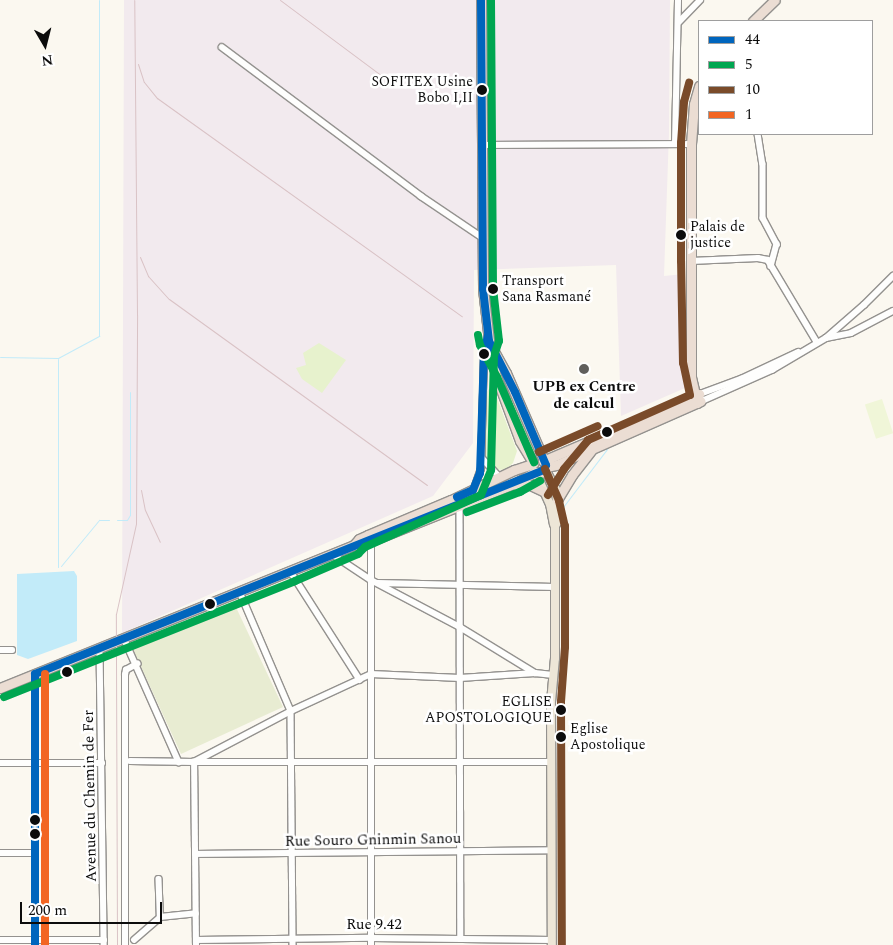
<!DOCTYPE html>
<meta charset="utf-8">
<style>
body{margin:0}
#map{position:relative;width:893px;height:945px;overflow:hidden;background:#fbf8f0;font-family:Spectral,serif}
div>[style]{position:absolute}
.industrial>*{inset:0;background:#f2eaee}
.green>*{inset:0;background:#e7f2cd}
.cemetery>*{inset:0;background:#e8ecd2}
.pitch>*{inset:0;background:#f0f6d8;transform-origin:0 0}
.water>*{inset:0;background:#c2ebf9}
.stream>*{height:1px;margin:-0.5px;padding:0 0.5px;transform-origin:0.5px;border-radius:0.5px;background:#c2ebf9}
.roads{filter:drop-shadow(1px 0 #94928f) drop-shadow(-1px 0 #94928f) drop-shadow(0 1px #94928f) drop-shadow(0 -1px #94928f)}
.minor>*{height:5.5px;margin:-2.75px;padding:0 2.75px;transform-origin:2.75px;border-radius:2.75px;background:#fefefd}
.major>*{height:8px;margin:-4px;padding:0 4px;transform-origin:4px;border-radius:4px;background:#ede6d7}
.highway>*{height:9px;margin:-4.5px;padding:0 4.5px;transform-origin:4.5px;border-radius:4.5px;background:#ebddd3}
.rail>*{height:1px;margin:-0.5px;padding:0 0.5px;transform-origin:0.5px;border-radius:0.5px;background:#d9c2c5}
.bus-1>*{height:8px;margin:-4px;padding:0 4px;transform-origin:4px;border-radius:4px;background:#0065bd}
.bus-2>*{height:8px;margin:-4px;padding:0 4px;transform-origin:4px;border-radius:4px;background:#00a651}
.bus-3>*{height:8px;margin:-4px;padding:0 4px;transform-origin:4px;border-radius:4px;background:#7a4b2a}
.bus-4>*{height:8px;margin:-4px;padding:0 4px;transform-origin:4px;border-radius:4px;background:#f26522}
.dots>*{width:14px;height:14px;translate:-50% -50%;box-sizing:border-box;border:2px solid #fff;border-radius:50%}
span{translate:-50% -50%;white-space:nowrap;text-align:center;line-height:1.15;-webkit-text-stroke:5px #fff;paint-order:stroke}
.bus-label{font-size:14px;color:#0c0c0c}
.right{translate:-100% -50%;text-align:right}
.left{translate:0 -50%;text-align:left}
.poi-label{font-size:15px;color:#0c0c0c;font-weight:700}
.street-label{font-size:15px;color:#0c0c0c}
.legend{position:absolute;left:698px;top:20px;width:175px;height:115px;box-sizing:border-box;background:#fff;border:1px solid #9e9e9e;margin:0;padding:6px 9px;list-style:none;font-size:15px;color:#0c0c0c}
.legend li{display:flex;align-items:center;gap:10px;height:25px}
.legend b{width:25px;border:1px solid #9e9e9e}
.north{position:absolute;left:20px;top:20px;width:50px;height:50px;-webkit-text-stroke:4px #fff;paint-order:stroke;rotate:172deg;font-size:14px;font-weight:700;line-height:20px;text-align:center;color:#0c0c0c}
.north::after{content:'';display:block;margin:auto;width:18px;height:22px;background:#0c0c0c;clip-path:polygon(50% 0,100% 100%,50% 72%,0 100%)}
.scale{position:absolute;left:20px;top:902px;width:142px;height:22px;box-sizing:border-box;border:2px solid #0c0c0c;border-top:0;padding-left:6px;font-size:15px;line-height:18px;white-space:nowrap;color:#0c0c0c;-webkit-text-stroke:4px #fff;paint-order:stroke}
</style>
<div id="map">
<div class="industrial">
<i style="clip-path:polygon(124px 0,670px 0,669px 133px,664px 276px,684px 274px,685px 388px,621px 416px,616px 265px,474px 270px,473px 443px,433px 496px,122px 633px)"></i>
</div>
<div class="green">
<i style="clip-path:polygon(319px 343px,346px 360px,322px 393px,302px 379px,296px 368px,306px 365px,303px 353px)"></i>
<i style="clip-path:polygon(496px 368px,500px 368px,536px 452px,534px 454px,528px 453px)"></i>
<i style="clip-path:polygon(489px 389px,497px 398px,517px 451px,513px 463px,505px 470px,494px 469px,485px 456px,485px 395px)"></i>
</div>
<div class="cemetery">
<i style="clip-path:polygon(234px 603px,283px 707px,181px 754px,132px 647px,133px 642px)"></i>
</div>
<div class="pitch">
<i style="left:882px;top:399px;width:36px;height:18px;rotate:72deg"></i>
</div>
<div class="water">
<i style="clip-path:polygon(74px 571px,77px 576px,77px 641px,28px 659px,17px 655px,17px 574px)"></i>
</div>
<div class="stream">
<i style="left:0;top:357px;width:58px;rotate:1deg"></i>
<i style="left:58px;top:358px;width:47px;rotate:-28.2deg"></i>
<i style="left:99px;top:336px;width:336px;rotate:-90deg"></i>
<i style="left:58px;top:359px;width:208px;rotate:90deg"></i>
<i style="left:560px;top:511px;width:78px;rotate:-52.8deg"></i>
<i style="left:117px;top:520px;width:10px"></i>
<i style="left:127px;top:520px;width:6px;rotate:-59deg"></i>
<i style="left:130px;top:515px;width:123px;rotate:-90deg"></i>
<i style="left:559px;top:533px;width:8px;rotate:-90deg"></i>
<i style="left:61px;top:566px;width:60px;rotate:-50.4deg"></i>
<i style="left:99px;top:520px;width:10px"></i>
<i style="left:556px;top:683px;width:28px;rotate:-84deg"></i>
</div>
<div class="roads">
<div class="minor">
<i style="left:679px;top:22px;width:30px;rotate:-46deg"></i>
<i style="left:222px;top:47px;width:249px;rotate:36.8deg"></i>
<i style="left:421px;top:196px;width:75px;rotate:34.1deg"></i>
<i style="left:758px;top:134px;width:30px;rotate:81deg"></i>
<i style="left:763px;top:164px;width:54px;rotate:90deg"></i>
<i style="left:763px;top:218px;width:30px;rotate:62deg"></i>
<i style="left:777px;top:244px;width:23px;rotate:105deg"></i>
<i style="left:675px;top:144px;width:144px;rotate:-88.8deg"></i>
<i style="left:481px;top:145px;width:210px;rotate:-0.3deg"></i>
<i style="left:691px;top:261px;width:67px;rotate:-2.6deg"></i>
<i style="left:758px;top:258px;width:10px;rotate:11deg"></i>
<i style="left:768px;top:260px;width:96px;rotate:59.1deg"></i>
<i style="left:826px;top:338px;width:25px;rotate:-11deg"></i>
<i style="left:851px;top:333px;width:47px;rotate:-27.6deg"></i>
<i style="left:700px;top:394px;width:44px;rotate:-20.1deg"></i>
<i style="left:741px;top:379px;width:63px;rotate:-25.3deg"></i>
<i style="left:702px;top:401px;width:77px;rotate:-23.9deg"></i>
<i style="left:772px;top:370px;width:63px;rotate:-30.7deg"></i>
<i style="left:826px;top:338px;width:50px;rotate:-41deg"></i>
<i style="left:864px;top:305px;width:41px;rotate:-45deg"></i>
<i style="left:482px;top:458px;width:25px;rotate:47deg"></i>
<i style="left:474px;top:489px;width:21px;rotate:-71deg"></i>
<i style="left:481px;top:469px;width:115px;rotate:-88.5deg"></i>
<i style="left:484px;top:354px;width:12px;rotate:-70deg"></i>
<i style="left:460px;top:504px;width:434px;rotate:89.9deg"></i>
<i style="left:371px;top:541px;width:404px;rotate:90deg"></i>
<i style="left:332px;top:554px;width:47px;rotate:33.7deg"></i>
<i style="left:371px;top:580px;width:101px;rotate:27.8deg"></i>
<i style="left:460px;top:627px;width:88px;rotate:31.5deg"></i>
<i style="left:291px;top:572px;width:128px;rotate:57.4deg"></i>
<i style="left:378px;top:583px;width:177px;rotate:1.3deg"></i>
<i style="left:240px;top:592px;width:129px;rotate:66.8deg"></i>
<i style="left:291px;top:711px;width:234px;rotate:89.5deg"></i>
<i style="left:124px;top:638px;width:136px;rotate:66.1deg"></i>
<i style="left:100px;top:648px;width:297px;rotate:89.2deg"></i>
<i style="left:0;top:650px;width:12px"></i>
<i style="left:35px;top:674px;width:271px;rotate:90deg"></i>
<i style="left:130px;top:761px;width:64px;rotate:0.9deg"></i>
<i style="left:194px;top:762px;width:110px;rotate:-27.7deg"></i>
<i style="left:291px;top:711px;width:88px;rotate:-24.8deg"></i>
<i style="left:371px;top:674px;width:89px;rotate:2.6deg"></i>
<i style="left:460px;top:678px;width:75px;rotate:-3.8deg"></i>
<i style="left:535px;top:673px;width:18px;rotate:6deg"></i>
<i style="left:0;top:763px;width:102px"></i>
<i style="left:0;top:853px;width:35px"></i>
<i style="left:195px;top:854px;width:357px;rotate:-0.6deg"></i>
<i style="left:159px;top:879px;width:38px;rotate:88deg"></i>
<i style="left:0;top:940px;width:104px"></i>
<i style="left:134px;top:940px;width:35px;rotate:-41deg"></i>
<i style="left:160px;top:917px;width:36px;rotate:-6deg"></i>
<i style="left:196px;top:940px;width:175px;rotate:-0.7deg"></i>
<i style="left:371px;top:938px;width:181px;rotate:0.6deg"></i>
<i style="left:125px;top:945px;width:270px;rotate:-90deg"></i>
<i style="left:125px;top:675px;width:5px;rotate:-79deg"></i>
<i style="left:126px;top:670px;width:13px;rotate:-29deg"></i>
<i style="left:196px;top:945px;width:183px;rotate:-90.6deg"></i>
<i style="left:194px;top:762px;width:357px"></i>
</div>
<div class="major">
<i style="left:545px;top:469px;width:24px;rotate:62deg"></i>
<i style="left:556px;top:490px;width:31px;rotate:86deg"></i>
<i style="left:558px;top:521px;width:6px;rotate:121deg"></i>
<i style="left:555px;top:526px;width:132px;rotate:90deg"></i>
<i style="left:555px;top:658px;width:44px;rotate:95.2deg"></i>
<i style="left:551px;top:702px;width:243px;rotate:89.8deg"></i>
<i style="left:536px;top:473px;width:34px;rotate:66deg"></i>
<i style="left:550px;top:504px;width:20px;rotate:79deg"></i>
</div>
<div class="highway">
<i style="left:481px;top:0;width:289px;rotate:89.6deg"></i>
<i style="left:483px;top:289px;width:52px;rotate:83.4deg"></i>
<i style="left:489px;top:341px;width:36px;rotate:79deg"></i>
<i style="left:496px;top:376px;width:69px;rotate:69.7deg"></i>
<i style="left:520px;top:441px;width:26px;rotate:59deg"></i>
<i style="left:753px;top:21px;width:30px;rotate:-44deg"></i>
<i style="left:491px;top:346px;width:31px;rotate:61deg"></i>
<i style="left:506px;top:373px;width:100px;rotate:66.5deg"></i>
<i style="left:546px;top:465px;width:8px;rotate:113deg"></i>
<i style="left:543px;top:472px;width:8px;rotate:180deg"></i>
<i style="left:697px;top:403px;width:28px;rotate:-103deg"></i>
<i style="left:691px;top:376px;width:232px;rotate:-90deg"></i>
<i style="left:691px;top:144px;width:40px;rotate:-85.7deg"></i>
<i style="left:694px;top:104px;width:19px;rotate:-74deg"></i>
<i style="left:543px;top:461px;width:170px;rotate:-23.2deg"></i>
<i style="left:546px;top:467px;width:10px;rotate:-11deg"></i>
<i style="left:556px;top:465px;width:158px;rotate:-23.8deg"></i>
<i style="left:516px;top:485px;width:14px"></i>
<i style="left:530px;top:485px;width:17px;rotate:25deg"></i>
<i style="left:557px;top:500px;width:29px;rotate:-59deg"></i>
<i style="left:572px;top:475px;width:31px;rotate:-52deg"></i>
<i style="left:354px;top:545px;width:8px;rotate:-50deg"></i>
<i style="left:359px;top:539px;width:10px;rotate:-24deg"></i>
<i style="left:368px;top:535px;width:90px;rotate:-22.9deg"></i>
<i style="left:451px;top:500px;width:70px;rotate:-25.5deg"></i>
<i style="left:514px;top:470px;width:19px;rotate:-18deg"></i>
<i style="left:0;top:688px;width:382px;rotate:-22deg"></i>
<i style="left:354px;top:545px;width:17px;rotate:-13deg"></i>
<i style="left:371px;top:541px;width:156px;rotate:-21.8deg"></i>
<i style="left:516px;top:483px;width:22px;rotate:-30deg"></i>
</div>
</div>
<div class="rail">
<i style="left:280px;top:0;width:132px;rotate:36.7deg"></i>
<i style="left:138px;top:64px;width:19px;rotate:72deg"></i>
<i style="left:144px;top:82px;width:21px;rotate:51deg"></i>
<i style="left:157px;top:98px;width:375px;rotate:35.6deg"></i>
<i style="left:140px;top:257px;width:21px;rotate:67deg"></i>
<i style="left:148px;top:276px;width:31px;rotate:48deg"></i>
<i style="left:169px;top:299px;width:318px;rotate:35.8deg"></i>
<i style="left:141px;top:490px;width:20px;rotate:79deg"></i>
<i style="left:145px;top:510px;width:35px;rotate:65deg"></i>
<i style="left:117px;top:945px;width:331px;rotate:-90.2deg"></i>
<i style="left:116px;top:614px;width:92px;rotate:-77.5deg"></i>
<i style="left:136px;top:524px;width:209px;rotate:-89.7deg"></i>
<i style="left:137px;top:315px;width:315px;rotate:-90.5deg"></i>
</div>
<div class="bus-1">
<i style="left:457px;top:497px;width:17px;rotate:-24deg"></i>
<i style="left:473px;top:490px;width:18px;rotate:-68deg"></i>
<i style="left:480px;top:473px;width:119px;rotate:-88.1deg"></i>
<i style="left:484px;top:354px;width:19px;rotate:-78deg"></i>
<i style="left:35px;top:674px;width:548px;rotate:-21.84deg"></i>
<i style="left:544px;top:470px;width:5px;rotate:-68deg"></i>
<i style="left:546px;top:465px;width:79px;rotate:-113deg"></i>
<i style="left:515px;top:392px;width:57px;rotate:-117deg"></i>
<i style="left:489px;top:341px;width:52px;rotate:-96.6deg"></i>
<i style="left:483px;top:289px;width:289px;rotate:-90.4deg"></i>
<i style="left:35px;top:674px;width:271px;rotate:90deg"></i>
</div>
<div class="bus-2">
<i style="left:478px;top:335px;width:10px;rotate:79deg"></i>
<i style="left:480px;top:345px;width:36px;rotate:62deg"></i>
<i style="left:497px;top:377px;width:93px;rotate:66.5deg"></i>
<i style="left:467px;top:512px;width:57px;rotate:-20.7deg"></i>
<i style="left:520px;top:492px;width:23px;rotate:-29deg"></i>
<i style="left:4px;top:697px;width:313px;rotate:-21.7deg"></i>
<i style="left:295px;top:581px;width:69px;rotate:-23.2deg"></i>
<i style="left:358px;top:554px;width:10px;rotate:-45deg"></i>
<i style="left:365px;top:547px;width:127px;rotate:-24.1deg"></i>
<i style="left:481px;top:495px;width:27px;rotate:-68deg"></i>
<i style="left:491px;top:470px;width:114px;rotate:-88.5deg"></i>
<i style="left:494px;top:356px;width:16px;rotate:-72deg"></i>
<i style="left:499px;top:341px;width:53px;rotate:-96.5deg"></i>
<i style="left:493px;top:288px;width:288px;rotate:-90.4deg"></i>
</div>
<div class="bus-3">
<i style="left:539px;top:452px;width:64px;rotate:-23.8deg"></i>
<i style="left:545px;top:469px;width:35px;rotate:66deg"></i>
<i style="left:559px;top:501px;width:26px;rotate:77deg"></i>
<i style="left:565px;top:526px;width:121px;rotate:90deg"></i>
<i style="left:565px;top:647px;width:55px;rotate:94.2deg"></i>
<i style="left:561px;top:702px;width:243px;rotate:89.8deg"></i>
<i style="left:548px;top:495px;width:31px;rotate:-58deg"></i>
<i style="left:564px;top:469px;width:38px;rotate:-50deg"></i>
<i style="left:588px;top:440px;width:111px;rotate:-23.8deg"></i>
<i style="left:690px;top:395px;width:33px;rotate:-102deg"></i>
<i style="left:683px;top:363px;width:102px;rotate:-91.1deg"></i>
<i style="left:681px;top:261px;width:118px;rotate:-90deg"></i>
<i style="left:681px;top:143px;width:41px;rotate:-85.8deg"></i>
<i style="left:684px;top:102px;width:20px;rotate:-75deg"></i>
</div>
<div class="bus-4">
<i style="left:45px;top:674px;width:271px;rotate:90deg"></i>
</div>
<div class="dots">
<i style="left:482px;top:90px;background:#0c0c0c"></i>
<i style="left:681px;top:235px;background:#0c0c0c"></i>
<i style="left:493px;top:289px;background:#0c0c0c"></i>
<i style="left:484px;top:354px;background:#0c0c0c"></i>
<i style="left:584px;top:369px;background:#605f5c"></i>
<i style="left:607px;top:432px;background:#0c0c0c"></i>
<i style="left:210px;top:604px;background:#0c0c0c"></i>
<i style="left:67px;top:672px;background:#0c0c0c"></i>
<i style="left:561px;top:710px;background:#0c0c0c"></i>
<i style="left:561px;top:737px;background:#0c0c0c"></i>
<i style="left:35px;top:820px;background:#0c0c0c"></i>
<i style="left:35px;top:834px;background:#0c0c0c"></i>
</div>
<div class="bus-label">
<span class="right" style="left:473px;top:90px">SOFITEX Usine<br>Bobo I,II</span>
<span class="left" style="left:690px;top:235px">Palais de<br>justice</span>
<span class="left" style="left:502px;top:289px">Transport<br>Sana Rasmané</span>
<span class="right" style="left:552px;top:710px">EGLISE<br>APOSTOLOGIQUE</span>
<span class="left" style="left:570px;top:737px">Eglise<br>Apostolique</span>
</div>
<div class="poi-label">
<span style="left:584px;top:395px">UPB ex Centre<br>de calcul</span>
</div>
<div class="street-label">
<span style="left:90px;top:796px;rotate:-91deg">Avenue du Chemin de Fer</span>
<span style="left:373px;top:840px;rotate:-1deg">Rue Souro Gninmin Sanou</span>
<span style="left:374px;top:925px">Rue 9.42</span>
</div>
<ul class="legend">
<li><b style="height:6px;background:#0065bd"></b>44</li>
<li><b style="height:6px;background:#00a651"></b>5</li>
<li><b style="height:6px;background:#7a4b2a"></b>10</li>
<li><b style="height:6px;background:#f26522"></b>1</li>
</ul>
<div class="north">N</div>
<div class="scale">200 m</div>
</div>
